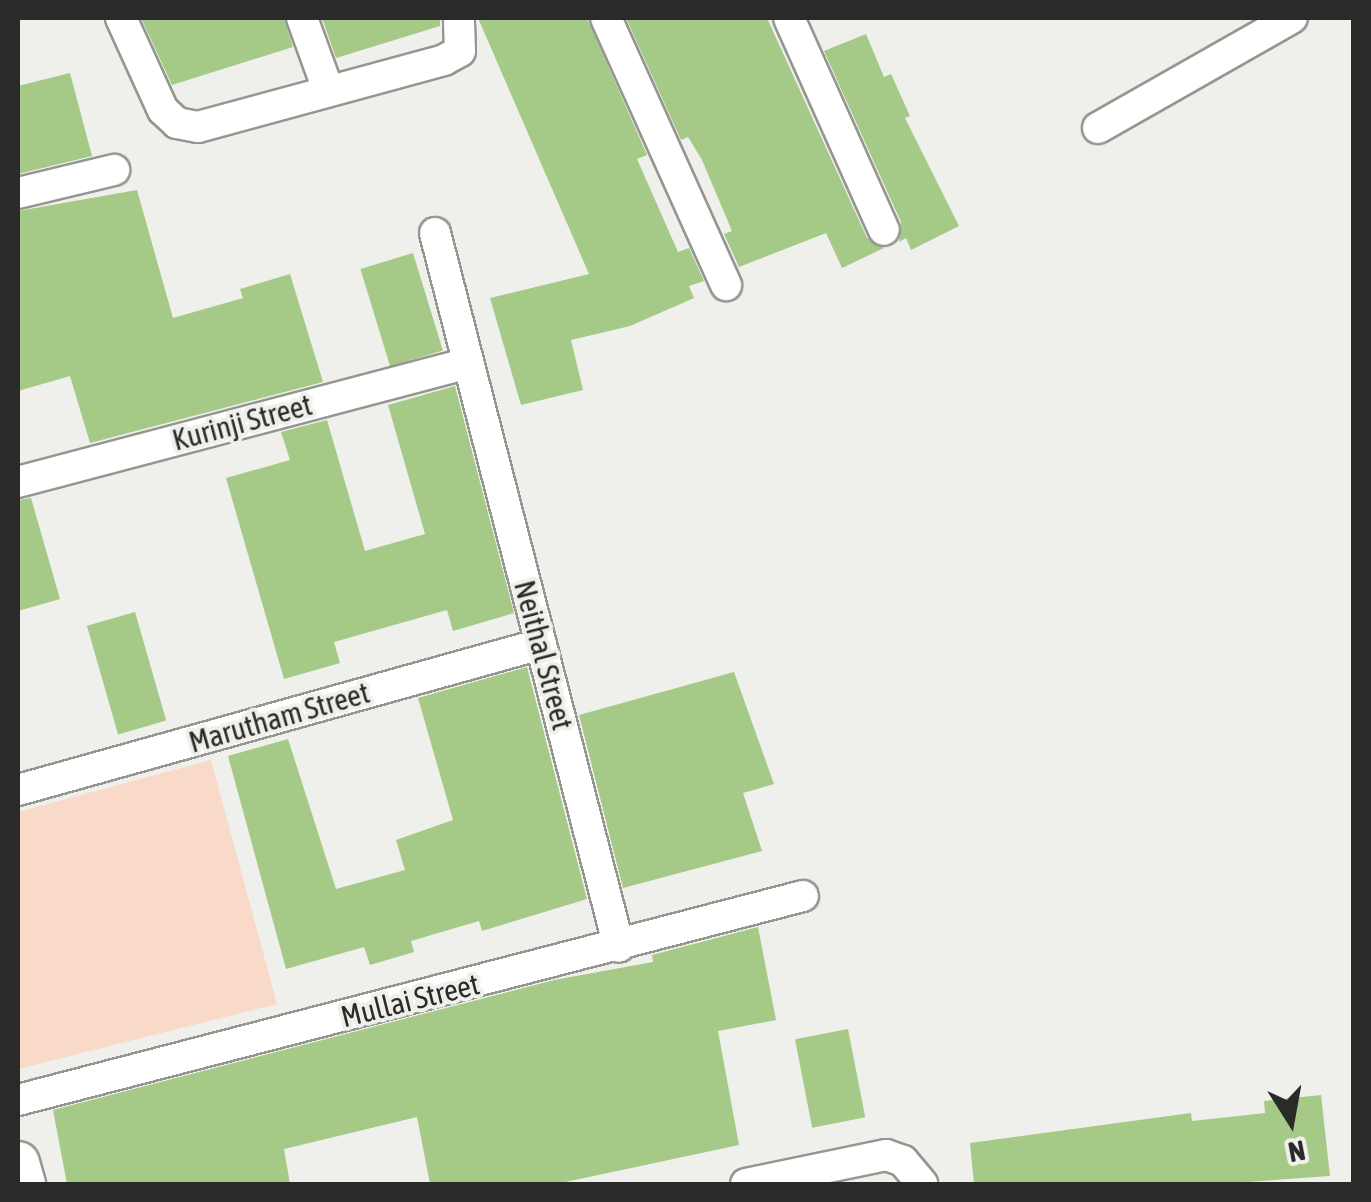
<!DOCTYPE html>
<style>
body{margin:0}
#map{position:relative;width:1371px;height:1202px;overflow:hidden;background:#efefeb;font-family:"Asap Condensed",sans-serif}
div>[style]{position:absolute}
.green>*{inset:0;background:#f9dac8}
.building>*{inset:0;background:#a5c987;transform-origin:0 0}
.roads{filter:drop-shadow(2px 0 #969691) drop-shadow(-2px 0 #969691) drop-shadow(0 2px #969691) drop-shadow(0 -2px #969691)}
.street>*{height:30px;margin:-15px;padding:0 15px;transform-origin:15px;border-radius:15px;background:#fff}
.secondary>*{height:42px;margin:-21px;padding:0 21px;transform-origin:21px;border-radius:21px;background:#fff}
span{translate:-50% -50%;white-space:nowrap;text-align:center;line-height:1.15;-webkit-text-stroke:8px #efefeb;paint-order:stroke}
.street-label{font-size:30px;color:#2a2a28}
.frame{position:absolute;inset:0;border:20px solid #2a2a28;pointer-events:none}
.north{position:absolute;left:1241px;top:1072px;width:100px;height:100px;-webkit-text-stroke:8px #efefeb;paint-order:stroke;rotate:169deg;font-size:28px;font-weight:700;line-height:40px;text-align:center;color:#2a2a28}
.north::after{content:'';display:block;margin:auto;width:35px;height:45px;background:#2a2a28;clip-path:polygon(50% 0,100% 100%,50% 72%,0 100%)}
</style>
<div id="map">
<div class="green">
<i style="clip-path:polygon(211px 760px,277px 1004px,18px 1069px,18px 812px)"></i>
</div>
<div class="building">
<i style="clip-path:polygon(141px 18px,284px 18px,293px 47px,172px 85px)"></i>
<i style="clip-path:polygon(322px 18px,440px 18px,440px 26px,336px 58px)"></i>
<i style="clip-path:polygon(478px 18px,587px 18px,647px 155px,637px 159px,678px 252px,689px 248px,704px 281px,689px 286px,694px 298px,630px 326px,571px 340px,583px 390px,521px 405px,490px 298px,589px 274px)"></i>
<i style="clip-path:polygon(626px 18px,767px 18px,867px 238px,884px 248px,842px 268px,826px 233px,739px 267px,724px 234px,732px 231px,702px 160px,688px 137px,681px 140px)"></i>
<i style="clip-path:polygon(866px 34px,884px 77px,891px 74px,910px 116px,905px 118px,959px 226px,911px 250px,906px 238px,899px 242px,901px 222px,824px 51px)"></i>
<i style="clip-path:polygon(70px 73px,92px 156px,18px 174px,18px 86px)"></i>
<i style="clip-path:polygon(137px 190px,173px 318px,243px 298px,240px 289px,290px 274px,323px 382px,90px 443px,70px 376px,18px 391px,18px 211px)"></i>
<i style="left:413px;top:253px;width:102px;height:55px;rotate:73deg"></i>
<i style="clip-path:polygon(455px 386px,514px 613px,453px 631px,447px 610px,334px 642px,340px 663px,284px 679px,226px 478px,290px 460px,281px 432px,327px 420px,365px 551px,425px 534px,388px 405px)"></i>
<i style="clip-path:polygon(31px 498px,60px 599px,18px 611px,18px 500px)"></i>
<i style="left:135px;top:612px;width:113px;height:50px;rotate:74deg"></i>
<i style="clip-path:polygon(527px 667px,587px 899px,482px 931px,479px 921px,411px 941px,414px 952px,370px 965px,364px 947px,286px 969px,228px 756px,288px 739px,336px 889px,405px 870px,396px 840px,453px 820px,418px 698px)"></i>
<i style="clip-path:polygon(734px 672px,774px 784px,743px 793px,762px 851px,623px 888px,579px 715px)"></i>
<i style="clip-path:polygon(758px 927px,776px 1020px,718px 1031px,739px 1145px,556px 1184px,430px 1184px,417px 1117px,284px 1149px,290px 1184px,67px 1184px,53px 1110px,554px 980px,653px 962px,652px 955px)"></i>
<i style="left:848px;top:1029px;width:90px;height:54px;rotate:79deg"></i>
<i style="clip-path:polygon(1321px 1095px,1330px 1176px,1218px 1184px,974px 1184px,970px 1143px,1191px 1113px,1192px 1121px,1265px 1113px,1264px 1101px)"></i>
</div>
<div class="roads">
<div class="street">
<i style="left:121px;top:18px;width:101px;rotate:65.5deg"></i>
<i style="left:163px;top:110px;width:19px;rotate:43deg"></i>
<i style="left:177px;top:123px;width:21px;rotate:11deg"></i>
<i style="left:198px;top:127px;width:255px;rotate:-15.2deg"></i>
<i style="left:444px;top:60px;width:18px;rotate:-29deg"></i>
<i style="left:460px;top:51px;width:33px;rotate:-92deg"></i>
<i style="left:302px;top:18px;width:77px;rotate:70.1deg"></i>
<i style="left:606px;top:18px;width:293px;rotate:65.8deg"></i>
<i style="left:789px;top:18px;width:232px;rotate:65.9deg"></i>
<i style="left:1098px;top:128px;width:223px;rotate:-29.6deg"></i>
<i style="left:18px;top:193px;width:99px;rotate:-13.5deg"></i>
<i style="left:435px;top:233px;width:737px;rotate:75.55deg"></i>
<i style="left:18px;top:482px;width:465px;rotate:-14.8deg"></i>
<i style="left:18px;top:790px;width:543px;rotate:-15.6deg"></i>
<i style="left:18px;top:1100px;width:811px;rotate:-14.57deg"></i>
<i style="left:746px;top:1184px;width:143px;rotate:-11.7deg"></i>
<i style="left:886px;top:1155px;width:18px;rotate:19deg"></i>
<i style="left:903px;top:1161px;width:30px;rotate:50deg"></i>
</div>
<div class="secondary">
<i style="left:18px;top:1163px;width:22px;rotate:74deg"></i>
</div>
</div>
<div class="street-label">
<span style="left:242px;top:422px;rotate:-15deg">Kurinji Street</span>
<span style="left:544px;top:655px;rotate:75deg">Neithal Street</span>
<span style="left:279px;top:717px;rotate:-16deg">Marutham Street</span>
<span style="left:410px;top:1000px;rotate:-14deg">Mullai Street</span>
</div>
<div class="frame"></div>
<div class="north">N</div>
</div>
